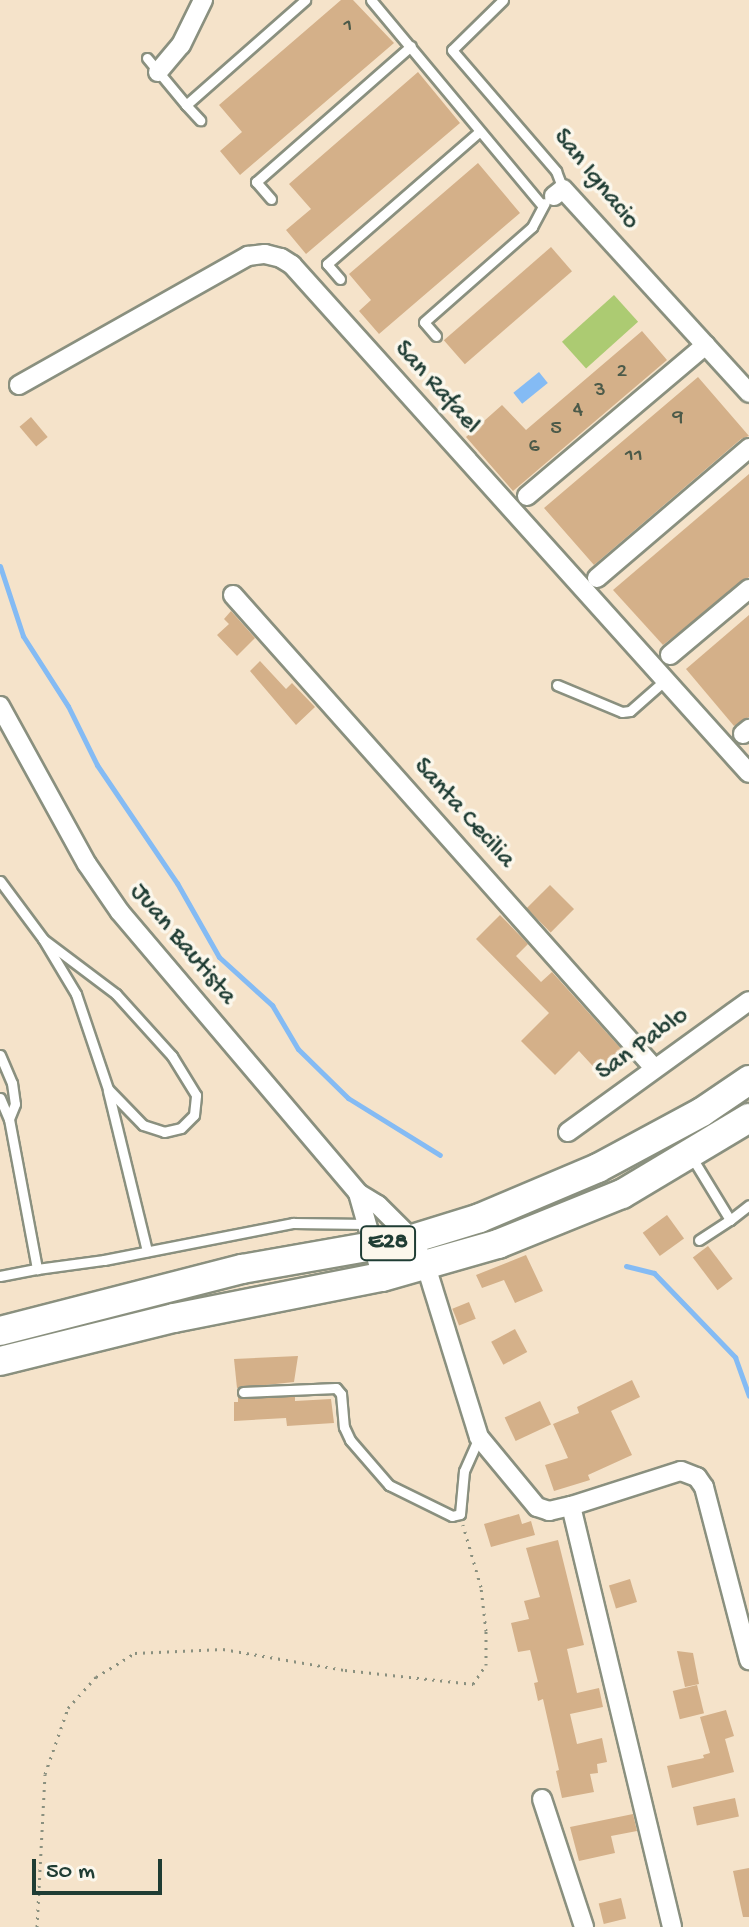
<!DOCTYPE html>
<style>
body{margin:0}
#map{position:relative;width:749px;height:1927px;overflow:hidden;background:#f5e3ca;font-family:"Gochi Hand",sans-serif}
div>[style]{position:absolute}
.green>*{inset:0;background:#accb72;transform-origin:0 0}
.water>*{inset:0;background:#84bbf4;transform-origin:0 0}
.stream>*{height:5px;margin:-2.5px;padding:0 2.5px;transform-origin:2.5px;border-radius:2.5px;background:#84bbf4}
.building>*{inset:0;background:#d4b089;transform-origin:0 0}
.path>*{height:3px;margin-top:-1.5px;transform-origin:0;background:repeating-linear-gradient(90deg,#8a907f 0 2px,transparent 0 8px)}
.roads{filter:drop-shadow(2px 0 #8a907f) drop-shadow(-2px 0 #8a907f) drop-shadow(0 2px #8a907f) drop-shadow(0 -2px #8a907f)}
.service>*{height:9px;margin:-4.5px;padding:0 4.5px;transform-origin:4.5px;border-radius:4.5px;background:#fff}
.minor>*{height:18px;margin:-9px;padding:0 9px;transform-origin:9px;border-radius:9px;background:#fff}
.primary>*{height:28px;margin:-14px;padding:0 14px;transform-origin:14px;border-radius:14px;background:#fff}
span{translate:-50% -50%;white-space:nowrap;text-align:center;line-height:1.15;-webkit-text-stroke:7px #fbf7ec;paint-order:stroke}
.number-label{font-size:22px;color:#4c5a49}
.number-label span{-webkit-text-stroke-width:0}
.shield-label span{padding:2px 6px;background:#fbf7ec;border:2px solid;border-radius:6px;-webkit-text-stroke-width:0}
.shield-label{font-size:24px;color:#1f3d34;font-weight:700}
.street-label{font-size:26px;color:#1f3d34}
.scale{position:absolute;left:32px;top:1859px;width:130px;height:36px;box-sizing:border-box;border:4px solid #1f3d34;border-top:0;padding-left:10px;font-size:24px;line-height:28px;white-space:nowrap;color:#1f3d34;-webkit-text-stroke:6px #fbf7ec;paint-order:stroke}
</style>
<div id="map">
<div class="green">
<i style="left:614px;top:295px;width:36px;height:70px;rotate:48deg"></i>
</div>
<div class="water">
<i style="left:539px;top:372px;width:14px;height:33px;rotate:51deg"></i>
</div>
<div class="stream">
<i style="left:0;top:566px;width:74px;rotate:71.8deg"></i>
<i style="left:23px;top:636px;width:83px;rotate:57.3deg"></i>
<i style="left:68px;top:706px;width:66px;rotate:63.8deg"></i>
<i style="left:97px;top:765px;width:143px;rotate:55.9deg"></i>
<i style="left:177px;top:883px;width:85px;rotate:60.4deg"></i>
<i style="left:219px;top:957px;width:72px;rotate:42.2deg"></i>
<i style="left:272px;top:1005px;width:51px;rotate:59.4deg"></i>
<i style="left:298px;top:1049px;width:70px;rotate:44.4deg"></i>
<i style="left:348px;top:1098px;width:108px;rotate:31.8deg"></i>
<i style="left:626px;top:1266px;width:29px;rotate:14deg"></i>
<i style="left:654px;top:1273px;width:117px;rotate:46deg"></i>
<i style="left:735px;top:1357px;width:41px;rotate:70.3deg"></i>
</div>
<div class="building">
<i style="clip-path:polygon(341px 0,353px 0,394px 43px,240px 175px,220px 151px,242px 132px,219px 105px)"></i>
<i style="clip-path:polygon(418px 72px,460px 123px,306px 254px,286px 230px,311px 209px,289px 184px)"></i>
<i style="clip-path:polygon(478px 163px,520px 213px,379px 334px,359px 311px,371px 300px,349px 274px)"></i>
<i style="left:551px;top:247px;width:32px;height:142px;rotate:49deg"></i>
<i style="clip-path:polygon(642px 331px,667px 360px,513px 491px,466px 437px,502px 405px,526px 430px)"></i>
<i style="clip-path:polygon(698px 377px,749px 436px,741px 439px,594px 565px,544px 508px)"></i>
<i style="left:31px;top:417px;width:26px;height:15px;rotate:50deg"></i>
<i style="clip-path:polygon(749px 474px,749px 577px,663px 645px,613px 590px)"></i>
<i style="clip-path:polygon(231px 611px,255px 638px,237px 656px,217px 635px,229px 624px,224px 619px)"></i>
<i style="clip-path:polygon(749px 615px,749px 717px,734px 726px,686px 669px)"></i>
<i style="clip-path:polygon(260px 661px,286px 689px,292px 683px,315px 707px,296px 725px,250px 671px)"></i>
<i style="left:550px;top:885px;width:34px;height:33px;rotate:45deg"></i>
<i style="clip-path:polygon(500px 915px,528px 944px,516px 956px,541px 982px,552px 972px,624px 1052px,601px 1075px,579px 1051px,555px 1075px,521px 1041px,549px 1013px,476px 939px)"></i>
<i style="left:667px;top:1215px;width:29px;height:30px;rotate:54deg"></i>
<i style="left:708px;top:1246px;width:41px;height:19px;rotate:53deg"></i>
<i style="clip-path:polygon(526px 1255px,543px 1291px,515px 1303px,504px 1280px,482px 1288px,476px 1275px)"></i>
<i style="left:469px;top:1302px;width:18px;height:18px;rotate:68deg"></i>
<i style="left:515px;top:1329px;width:26px;height:27px;rotate:62deg"></i>
<i style="clip-path:polygon(298px 1356px,294px 1382px,237px 1388px,234px 1359px)"></i>
<i style="clip-path:polygon(632px 1380px,640px 1397px,611px 1411px,632px 1455px,588px 1475px,590px 1480px,554px 1491px,545px 1465px,568px 1458px,553px 1424px,579px 1413px,577px 1407px)"></i>
<i style="clip-path:polygon(238px 1397px,295px 1397px,295px 1401px,331px 1399px,334px 1423px,287px 1426px,286px 1418px,234px 1421px,234px 1402px,238px 1402px)"></i>
<i style="left:540px;top:1401px;width:26px;height:39px;rotate:65deg"></i>
<i style="clip-path:polygon(519px 1514px,522px 1524px,531px 1521px,535px 1535px,491px 1547px,484px 1524px)"></i>
<i style="clip-path:polygon(558px 1540px,584px 1645px,567px 1649px,577px 1693px,599px 1688px,603px 1707px,570px 1714px,577px 1744px,602px 1738px,607px 1762px,597px 1764px,598px 1773px,590px 1774px,594px 1792px,562px 1798px,556px 1771px,559px 1770px,543px 1699px,538px 1701px,534px 1683px,538px 1682px,530px 1650px,518px 1652px,511px 1623px,529px 1619px,524px 1601px,540px 1597px,526px 1548px)"></i>
<i style="left:630px;top:1579px;width:24px;height:22px;rotate:73deg"></i>
<i style="clip-path:polygon(677px 1651px,693px 1653px,699px 1684px,685px 1687px)"></i>
<i style="left:697px;top:1685px;width:29px;height:25px;rotate:76deg"></i>
<i style="clip-path:polygon(726px 1710px,734px 1736px,725px 1739px,734px 1772px,672px 1788px,667px 1766px,704px 1758px,703px 1755px,710px 1753px,700px 1717px)"></i>
<i style="left:735px;top:1798px;width:19px;height:43px;rotate:78deg"></i>
<i style="clip-path:polygon(633px 1814px,637px 1831px,611px 1836px,615px 1853px,579px 1861px,570px 1827px)"></i>
<i style="clip-path:polygon(749px 1868px,749px 1917px,743px 1917px,733px 1871px)"></i>
<i style="left:621px;top:1898px;width:21px;height:23px;rotate:76deg"></i>
</div>
<div class="path">
<i style="left:37px;top:1927px;width:153px;rotate:-87deg"></i>
<i style="left:45px;top:1774px;width:70px;rotate:-70.8deg"></i>
<i style="left:68px;top:1708px;width:42px;rotate:-47.9deg"></i>
<i style="left:96px;top:1677px;width:46px;rotate:-31.6deg"></i>
<i style="left:135px;top:1653px;width:88px;rotate:-2.6deg"></i>
<i style="left:223px;top:1649px;width:124px;rotate:9.8deg"></i>
<i style="left:345px;top:1670px;width:129px;rotate:6.2deg"></i>
<i style="left:473px;top:1684px;width:23px;rotate:-56deg"></i>
<i style="left:486px;top:1665px;width:34px;rotate:-90deg"></i>
<i style="left:486px;top:1631px;width:44px;rotate:-96.5deg"></i>
<i style="left:481px;top:1587px;width:65px;rotate:-106.2deg"></i>
</div>
<div class="roads">
<div class="service">
<i style="left:371px;top:0;width:267px;rotate:50.2deg"></i>
<i style="left:503px;top:0;width:71px;rotate:135.6deg"></i>
<i style="left:452px;top:50px;width:160px;rotate:49.3deg"></i>
<i style="left:556px;top:171px;width:19px;rotate:69deg"></i>
<i style="left:147px;top:58px;width:61px;rotate:50.3deg"></i>
<i style="left:186px;top:105px;width:159px;rotate:-41.4deg"></i>
<i style="left:186px;top:105px;width:21px;rotate:47deg"></i>
<i style="left:271px;top:199px;width:23px;rotate:-131deg"></i>
<i style="left:256px;top:182px;width:206px;rotate:-41.3deg"></i>
<i style="left:340px;top:279px;width:20px;rotate:-131deg"></i>
<i style="left:327px;top:264px;width:201px;rotate:-41deg"></i>
<i style="left:436px;top:336px;width:18px;rotate:-131deg"></i>
<i style="left:424px;top:322px;width:144px;rotate:-41.3deg"></i>
<i style="left:532px;top:227px;width:27px;rotate:-62deg"></i>
<i style="left:557px;top:685px;width:70px;rotate:22.6deg"></i>
<i style="left:622px;top:712px;width:8px;rotate:-7deg"></i>
<i style="left:630px;top:711px;width:44px;rotate:-41.3deg"></i>
<i style="left:0;top:881px;width:72px;rotate:53.4deg"></i>
<i style="left:43px;top:939px;width:64px;rotate:59deg"></i>
<i style="left:76px;top:994px;width:100px;rotate:71.4deg"></i>
<i style="left:108px;top:1089px;width:50px;rotate:45.8deg"></i>
<i style="left:143px;top:1125px;width:22px;rotate:18deg"></i>
<i style="left:164px;top:1132px;width:17px;rotate:-13deg"></i>
<i style="left:181px;top:1128px;width:18px;rotate:-45deg"></i>
<i style="left:194px;top:1115px;width:20px;rotate:-84deg"></i>
<i style="left:196px;top:1095px;width:46px;rotate:-121.6deg"></i>
<i style="left:172px;top:1056px;width:84px;rotate:-132.1deg"></i>
<i style="left:116px;top:994px;width:91px;rotate:-143deg"></i>
<i style="left:0;top:1055px;width:30px;rotate:67deg"></i>
<i style="left:12px;top:1083px;width:21px;rotate:82deg"></i>
<i style="left:15px;top:1104px;width:16px;rotate:112deg"></i>
<i style="left:108px;top:1091px;width:165px;rotate:76.3deg"></i>
<i style="left:0;top:1098px;width:23px;rotate:67deg"></i>
<i style="left:9px;top:1119px;width:153px;rotate:79.4deg"></i>
<i style="left:37px;top:1269px;width:68px;rotate:-7.7deg"></i>
<i style="left:104px;top:1260px;width:193px;rotate:-11.1deg"></i>
<i style="left:293px;top:1223px;width:75px;rotate:0.8deg"></i>
<i style="left:691px;top:1156px;width:75px;rotate:58.6deg"></i>
<i style="left:730px;top:1220px;width:24px;rotate:-38deg"></i>
<i style="left:699px;top:1240px;width:37px;rotate:-33deg"></i>
<i style="left:0;top:1276px;width:38px;rotate:-11deg"></i>
<i style="left:243px;top:1392px;width:93px;rotate:-2.5deg"></i>
<i style="left:336px;top:1388px;width:8px;rotate:50deg"></i>
<i style="left:341px;top:1394px;width:33px;rotate:85deg"></i>
<i style="left:344px;top:1427px;width:14px;rotate:65deg"></i>
<i style="left:350px;top:1440px;width:60px;rotate:49.1deg"></i>
<i style="left:389px;top:1485px;width:70px;rotate:26.2deg"></i>
<i style="left:452px;top:1516px;width:8px;rotate:-14deg"></i>
<i style="left:460px;top:1514px;width:43px;rotate:-84.7deg"></i>
<i style="left:464px;top:1471px;width:37px;rotate:-66deg"></i>
</div>
<div class="minor">
<i style="left:158px;top:72px;width:35px;rotate:-50deg"></i>
<i style="left:181px;top:45px;width:50px;rotate:-63.9deg"></i>
<i style="left:554px;top:196px;width:11px;rotate:-38deg"></i>
<i style="left:563px;top:189px;width:276px;rotate:47.6deg"></i>
<i style="left:19px;top:385px;width:263px;rotate:-29.4deg"></i>
<i style="left:248px;top:256px;width:17px;rotate:-7deg"></i>
<i style="left:265px;top:254px;width:16px;rotate:14deg"></i>
<i style="left:281px;top:258px;width:13px;rotate:32deg"></i>
<i style="left:292px;top:265px;width:683px;rotate:48.03deg"></i>
<i style="left:527px;top:496px;width:234px;rotate:-40.2deg"></i>
<i style="left:597px;top:578px;width:200px;rotate:-40.5deg"></i>
<i style="left:233px;top:595px;width:633px;rotate:48.33deg"></i>
<i style="left:670px;top:655px;width:103px;rotate:-39.9deg"></i>
<i style="left:0;top:706px;width:180px;rotate:61.2deg"></i>
<i style="left:87px;top:864px;width:58px;rotate:55.5deg"></i>
<i style="left:120px;top:912px;width:368px;rotate:49.7deg"></i>
<i style="left:358px;top:1193px;width:23px;rotate:31deg"></i>
<i style="left:378px;top:1205px;width:48px;rotate:45deg"></i>
<i style="left:412px;top:1239px;width:30px;rotate:63deg"></i>
<i style="left:426px;top:1266px;width:179px;rotate:72.8deg"></i>
<i style="left:479px;top:1437px;width:91px;rotate:50.4deg"></i>
<i style="left:537px;top:1507px;width:13px;rotate:18deg"></i>
<i style="left:549px;top:1511px;width:23px;rotate:-13deg"></i>
<i style="left:571px;top:1506px;width:433px;rotate:76.5deg"></i>
<i style="left:743px;top:734px;width:8px;rotate:-40deg"></i>
<i style="left:568px;top:1132px;width:223px;rotate:-35.9deg"></i>
<i style="left:358px;top:1193px;width:87px;rotate:74.1deg"></i>
<i style="left:571px;top:1506px;width:115px;rotate:-17.7deg"></i>
<i style="left:681px;top:1471px;width:17px;rotate:21deg"></i>
<i style="left:697px;top:1477px;width:12px;rotate:55deg"></i>
<i style="left:704px;top:1487px;width:179px;rotate:75.4deg"></i>
<i style="left:542px;top:1799px;width:135px;rotate:71.8deg"></i>
</div>
<div class="primary">
<i style="left:0;top:1331px;width:250px;rotate:-14.4deg"></i>
<i style="left:242px;top:1269px;width:173px;rotate:-10deg"></i>
<i style="left:412px;top:1239px;width:71px;rotate:-17.2deg"></i>
<i style="left:480px;top:1218px;width:128px;rotate:-23deg"></i>
<i style="left:598px;top:1168px;width:118px;rotate:-28.3deg"></i>
<i style="left:702px;top:1112px;width:57px;rotate:-34.2deg"></i>
<i style="left:0;top:1361px;width:179px;rotate:-13.9deg"></i>
<i style="left:174px;top:1318px;width:212px;rotate:-11.2deg"></i>
<i style="left:382px;top:1277px;width:121px;rotate:-15.9deg"></i>
<i style="left:498px;top:1244px;width:134px;rotate:-22deg"></i>
<i style="left:622px;top:1194px;width:148px;rotate:-30.9deg"></i>
</div>
</div>
<div class="number-label">
<span style="left:348px;top:27px">1</span>
<span style="left:622px;top:373px">2</span>
<span style="left:600px;top:392px">3</span>
<span style="left:578px;top:411px">4</span>
<span style="left:678px;top:419px">9</span>
<span style="left:556px;top:430px">5</span>
<span style="left:534px;top:448px">6</span>
<span style="left:634px;top:457px">11</span>
</div>
<div class="shield-label">
<span style="left:388px;top:1243px">E28</span>
</div>
<div class="street-label">
<span style="left:595px;top:180px;rotate:51deg">San Ignacio</span>
<span style="left:436px;top:388px;rotate:48deg">San Rafael</span>
<span style="left:463px;top:814px;rotate:48deg">Santa Cecilia</span>
<span style="left:182px;top:945px;rotate:50deg">Juan Bautista</span>
<span style="left:643px;top:1045px;rotate:-36deg">San Pablo</span>
</div>
<div class="scale">50 m</div>
</div>
